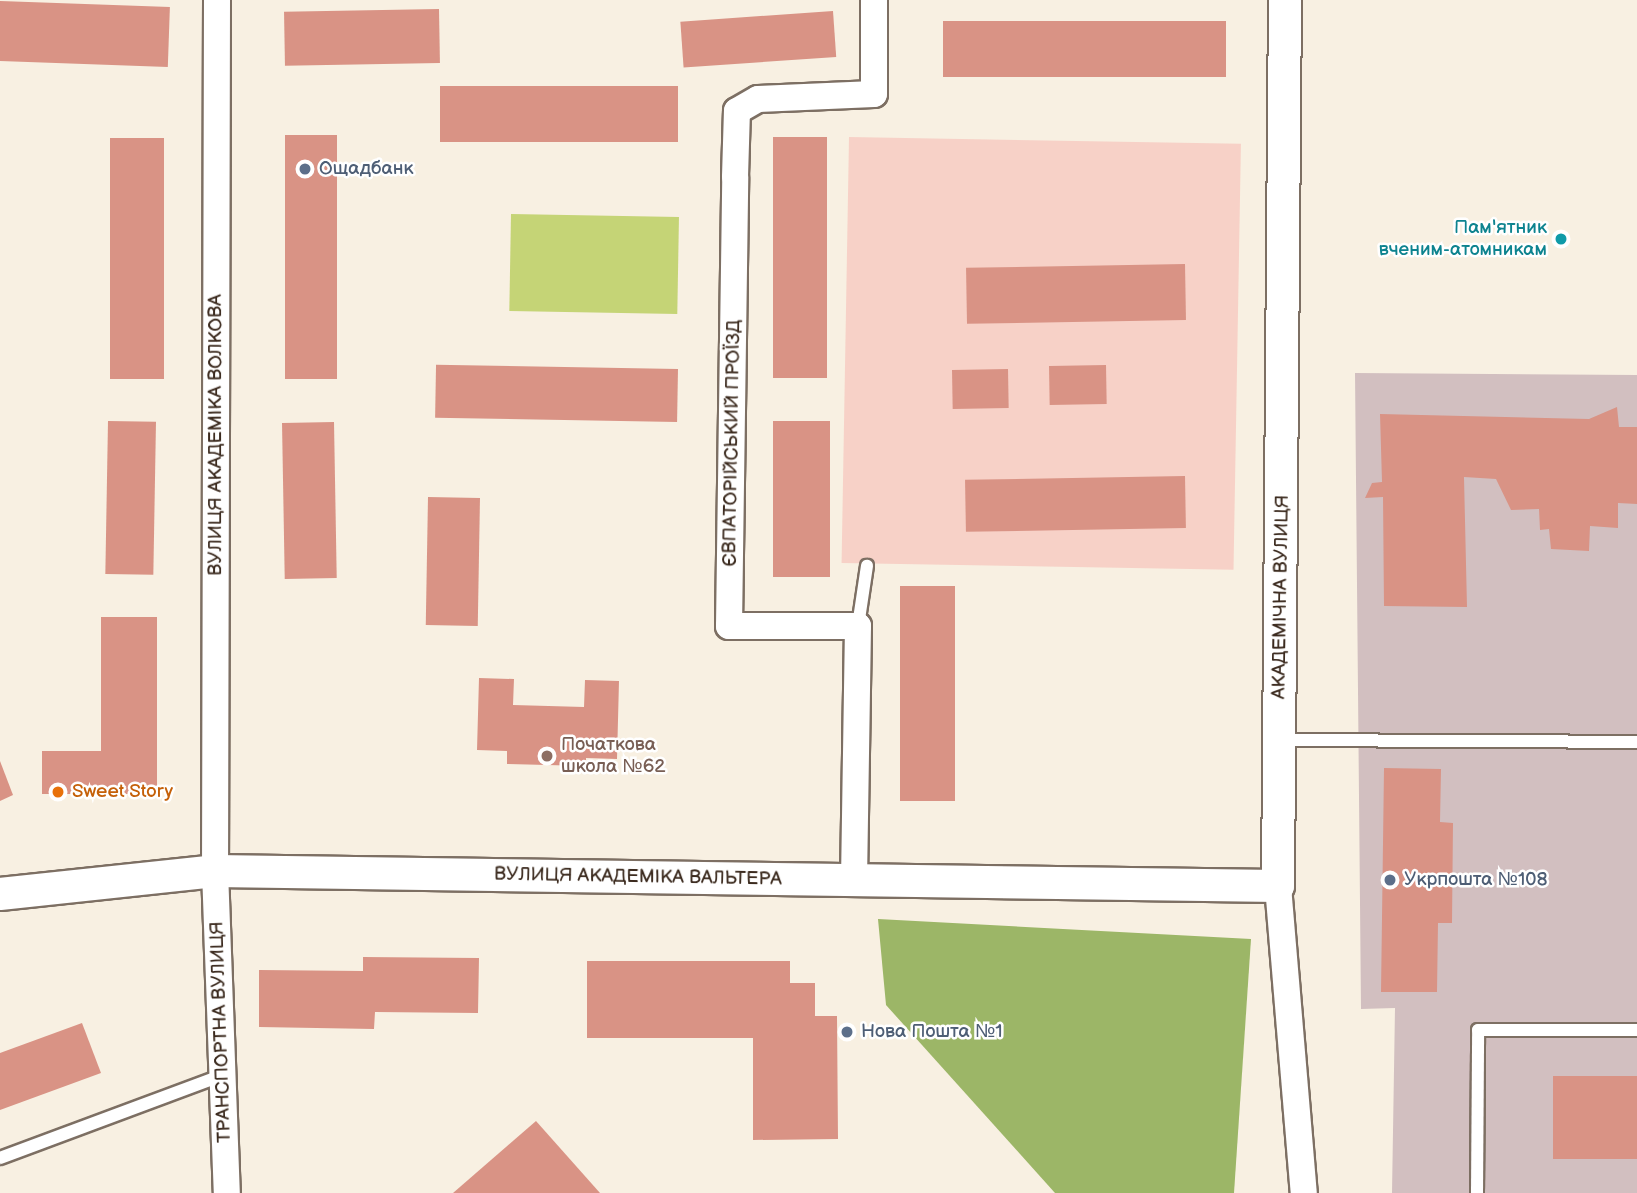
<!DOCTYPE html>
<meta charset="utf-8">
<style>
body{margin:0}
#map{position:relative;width:1637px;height:1193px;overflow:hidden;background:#f8f0e2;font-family:"Balsamiq Sans",sans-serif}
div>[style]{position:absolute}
.built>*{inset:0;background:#f7d1c7;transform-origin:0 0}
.industrial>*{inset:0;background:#d2bfc0}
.green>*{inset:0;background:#c5d476;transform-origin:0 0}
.forest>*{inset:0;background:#9cb667}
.building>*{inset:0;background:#d99385;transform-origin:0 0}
.roads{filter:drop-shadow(2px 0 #7d6f63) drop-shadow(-2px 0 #7d6f63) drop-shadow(0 2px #7d6f63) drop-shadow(0 -2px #7d6f63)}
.service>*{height:12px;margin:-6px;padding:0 6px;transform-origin:6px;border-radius:6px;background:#fff}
.minor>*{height:26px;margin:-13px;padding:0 13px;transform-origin:13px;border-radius:13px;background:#fff}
.tertiary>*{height:32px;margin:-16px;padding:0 16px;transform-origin:16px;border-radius:16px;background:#fff}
.dots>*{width:19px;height:19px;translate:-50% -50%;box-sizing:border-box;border:4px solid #fff;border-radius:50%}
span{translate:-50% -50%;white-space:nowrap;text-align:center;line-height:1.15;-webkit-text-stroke:5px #fff;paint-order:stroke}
.service-label{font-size:19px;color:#4e5e75}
.left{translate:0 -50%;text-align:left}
.culture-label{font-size:19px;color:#0d838f}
.right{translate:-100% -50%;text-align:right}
.street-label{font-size:19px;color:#3b2a1e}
.education-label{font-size:19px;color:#785e54}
.food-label{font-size:19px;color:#c56008}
</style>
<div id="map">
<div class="built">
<i style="left:849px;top:137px;width:392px;height:426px;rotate:1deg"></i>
</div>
<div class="industrial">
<i style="clip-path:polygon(1355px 373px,1637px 375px,1637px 1193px,1392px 1193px,1395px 1008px,1361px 1009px)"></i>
</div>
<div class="green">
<i style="left:511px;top:214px;width:168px;height:97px;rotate:1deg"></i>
</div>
<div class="forest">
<i style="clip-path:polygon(878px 919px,1251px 939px,1234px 1193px,1055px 1193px,886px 1005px)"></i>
</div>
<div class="building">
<i style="left:0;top:1px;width:170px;height:60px;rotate:2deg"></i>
<i style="left:439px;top:9px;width:54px;height:155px;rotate:89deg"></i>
<i style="left:833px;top:11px;width:46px;height:153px;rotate:86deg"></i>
<i style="left:1226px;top:21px;width:56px;height:283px;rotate:90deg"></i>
<i style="left:440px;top:86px;width:238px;height:56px"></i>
<i style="left:285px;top:135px;width:52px;height:244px"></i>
<i style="left:773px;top:137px;width:54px;height:241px"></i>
<i style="left:110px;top:138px;width:54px;height:241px"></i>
<i style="left:1185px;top:264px;width:56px;height:219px;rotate:89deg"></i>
<i style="left:1106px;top:365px;width:39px;height:57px;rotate:89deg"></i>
<i style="left:678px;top:369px;width:53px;height:242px;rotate:91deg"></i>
<i style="left:1008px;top:369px;width:39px;height:56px;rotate:89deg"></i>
<i style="clip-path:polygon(1617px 407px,1619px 427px,1637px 427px,1637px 504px,1618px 503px,1618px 528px,1590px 526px,1589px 551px,1551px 549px,1549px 529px,1540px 530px,1539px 509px,1511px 510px,1496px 479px,1464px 477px,1467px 607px,1384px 606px,1383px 497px,1365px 498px,1372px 483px,1382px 482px,1380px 414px,1589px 419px)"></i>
<i style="left:108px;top:421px;width:48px;height:153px;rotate:1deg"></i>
<i style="left:773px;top:421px;width:57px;height:156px"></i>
<i style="left:334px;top:422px;width:156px;height:52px;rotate:89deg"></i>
<i style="left:1185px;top:476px;width:52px;height:220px;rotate:89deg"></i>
<i style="left:428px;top:497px;width:52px;height:128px;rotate:1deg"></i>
<i style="left:900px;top:586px;width:55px;height:215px"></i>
<i style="clip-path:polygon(101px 617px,157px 617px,157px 794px,42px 794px,42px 751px,101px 751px)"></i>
<i style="clip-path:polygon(479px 678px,514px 679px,513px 705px,584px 707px,585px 680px,619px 681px,617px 759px,586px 758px,586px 766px,507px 764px,507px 751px,477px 750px)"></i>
<i style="clip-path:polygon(0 761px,13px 795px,0 801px)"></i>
<i style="clip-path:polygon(1384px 768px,1441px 769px,1440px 822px,1453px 823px,1452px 923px,1438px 923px,1437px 992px,1381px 992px)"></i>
<i style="clip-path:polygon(363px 957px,479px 958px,478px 1013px,375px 1012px,374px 1029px,259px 1027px,259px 970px,363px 971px)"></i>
<i style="clip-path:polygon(587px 961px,790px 961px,790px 983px,815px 983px,815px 1016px,837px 1016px,838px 1139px,753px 1140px,753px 1038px,587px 1038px)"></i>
<i style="clip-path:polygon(82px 1023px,101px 1073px,0 1110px,0 1053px)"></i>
<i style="left:1553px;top:1076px;width:84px;height:83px"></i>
<i style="clip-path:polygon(536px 1121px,600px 1193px,453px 1193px)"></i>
</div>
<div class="roads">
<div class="service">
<i style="left:858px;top:626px;width:61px;rotate:-81.5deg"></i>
<i style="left:1280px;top:740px;width:357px;rotate:0.3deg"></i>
<i style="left:0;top:1158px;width:238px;rotate:-20.4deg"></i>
<i style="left:1477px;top:1193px;width:163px;rotate:-89.6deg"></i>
<i style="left:1478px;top:1030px;width:159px"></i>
</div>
<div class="minor">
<i style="left:217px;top:0;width:871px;rotate:90.13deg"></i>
<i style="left:215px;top:871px;width:322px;rotate:87.9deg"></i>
<i style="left:854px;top:881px;width:255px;rotate:-89.1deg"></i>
<i style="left:858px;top:626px;width:129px;rotate:180deg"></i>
<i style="left:729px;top:626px;width:449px;rotate:-89.2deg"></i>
<i style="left:735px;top:177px;width:66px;rotate:-88.3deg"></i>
<i style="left:737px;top:111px;width:24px;rotate:-30deg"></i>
<i style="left:758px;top:99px;width:116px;rotate:-2.5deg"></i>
<i style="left:874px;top:94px;width:94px;rotate:-90deg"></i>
<i style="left:1278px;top:886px;width:308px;rotate:85.2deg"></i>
</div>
<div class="tertiary">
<i style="left:0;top:894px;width:216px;rotate:-6.1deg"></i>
<i style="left:215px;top:871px;width:1063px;rotate:0.81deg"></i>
<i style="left:1278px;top:886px;width:886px;rotate:-89.55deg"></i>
</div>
</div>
<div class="dots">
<i style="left:305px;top:169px;background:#5c6f8a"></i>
<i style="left:1561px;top:239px;background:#0f9aa8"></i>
<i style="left:547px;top:756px;background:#8d6e63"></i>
<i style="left:58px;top:792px;background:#e8710a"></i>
<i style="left:1390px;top:880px;background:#5c6f8a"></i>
<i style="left:847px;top:1032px;background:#5c6f8a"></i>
</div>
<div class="service-label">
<span class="left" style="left:319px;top:169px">Ощадбанк</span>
<span class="left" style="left:1404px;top:880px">Укрпошта №108</span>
<span class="left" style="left:861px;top:1032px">Нова Пошта №1</span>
</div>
<div class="culture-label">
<span class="right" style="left:1547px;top:239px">Пам'ятник<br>вченим-атомникам</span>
</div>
<div class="street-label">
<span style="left:216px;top:435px;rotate:-90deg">ВУЛИЦЯ АКАДЕМІКА ВОЛКОВА</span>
<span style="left:732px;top:443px;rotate:-89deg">ЄВПАТОРІЙСЬКИЙ ПРОЇЗД</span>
<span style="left:1281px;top:597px;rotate:-89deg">АКАДЕМІЧНА ВУЛИЦЯ</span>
<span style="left:638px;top:877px;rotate:1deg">ВУЛИЦЯ АКАДЕМІКА ВАЛЬТЕРА</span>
<span style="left:221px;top:1032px;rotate:-92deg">ТРАНСПОРТНА ВУЛИЦЯ</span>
</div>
<div class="education-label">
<span class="left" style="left:561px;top:756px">Початкова<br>школа №62</span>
</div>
<div class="food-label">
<span class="left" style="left:72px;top:792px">Sweet Story</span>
</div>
</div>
